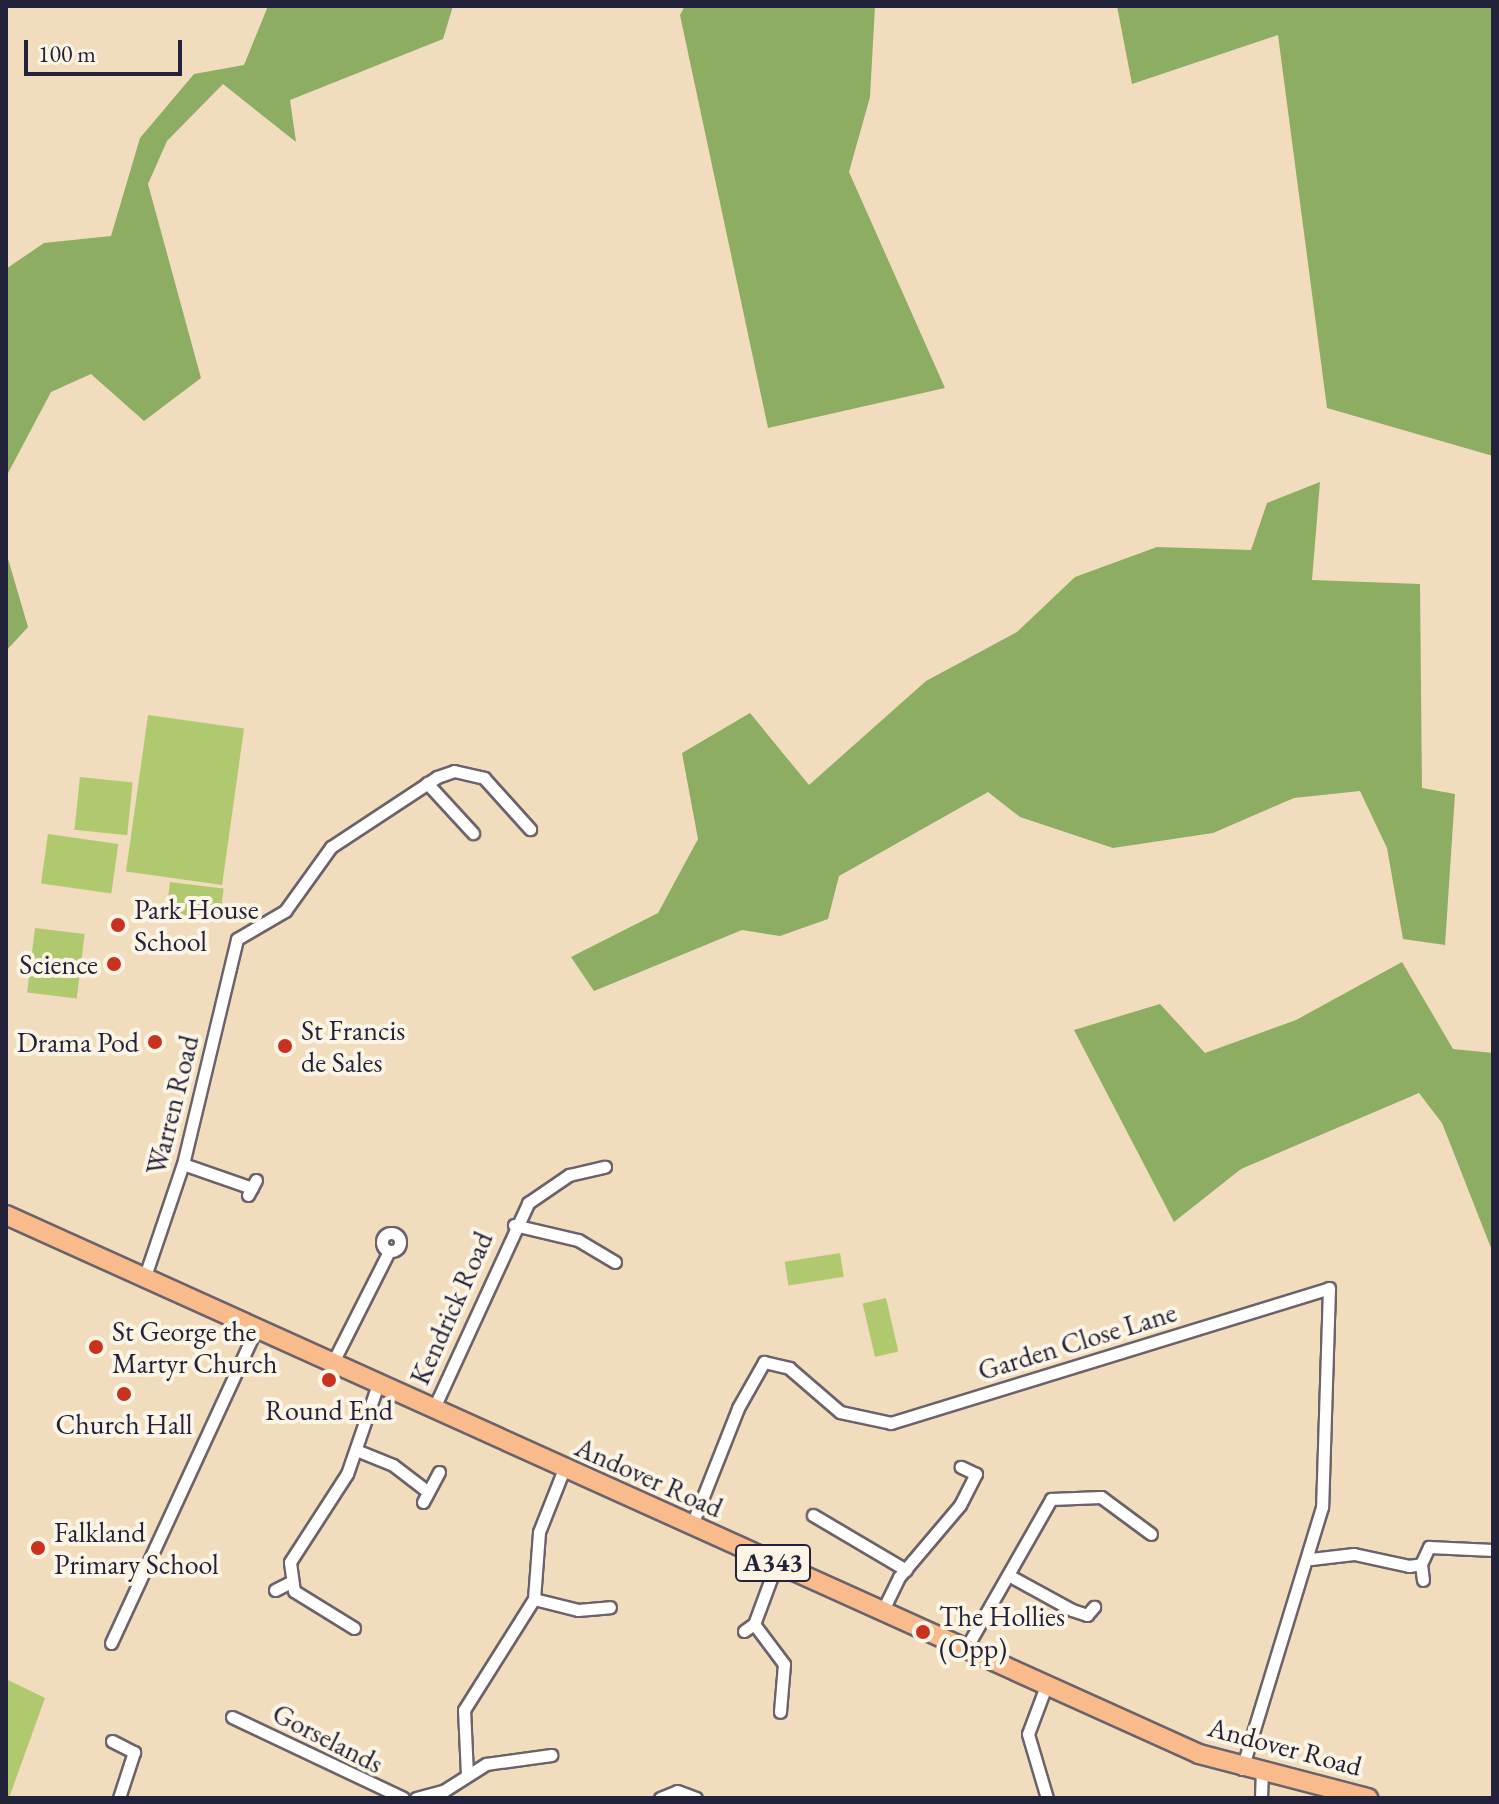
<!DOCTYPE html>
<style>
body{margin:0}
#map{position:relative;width:1499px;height:1804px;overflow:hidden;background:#f2dcbe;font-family:"EB Garamond",serif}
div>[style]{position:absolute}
.green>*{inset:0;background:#b0c96f;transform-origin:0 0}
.forest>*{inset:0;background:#8cad62}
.roads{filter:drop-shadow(2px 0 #6b6369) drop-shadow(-2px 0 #6b6369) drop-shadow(0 2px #6b6369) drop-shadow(0 -2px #6b6369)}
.minor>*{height:11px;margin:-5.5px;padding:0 5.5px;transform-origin:5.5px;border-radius:5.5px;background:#fff}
.minor>.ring{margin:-5.5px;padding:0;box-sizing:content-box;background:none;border:11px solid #fff;border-radius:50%}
.primary>*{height:18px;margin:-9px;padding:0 9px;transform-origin:9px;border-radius:9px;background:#fabb8c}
.dots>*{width:22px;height:22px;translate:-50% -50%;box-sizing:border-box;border:4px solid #fcf5e5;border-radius:50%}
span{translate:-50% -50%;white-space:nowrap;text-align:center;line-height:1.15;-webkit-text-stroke:8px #fcf5e5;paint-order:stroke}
.shield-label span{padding:2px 6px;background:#fcf5e5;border:2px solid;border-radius:6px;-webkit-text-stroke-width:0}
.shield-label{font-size:26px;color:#22223b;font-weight:700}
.poi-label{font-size:28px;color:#22223b}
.left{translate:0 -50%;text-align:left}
.right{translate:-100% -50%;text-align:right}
.street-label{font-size:28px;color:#22223b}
.frame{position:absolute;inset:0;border:8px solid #22223b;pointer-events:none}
.scale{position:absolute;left:24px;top:40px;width:158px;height:36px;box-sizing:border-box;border:4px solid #22223b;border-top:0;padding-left:10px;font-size:24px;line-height:28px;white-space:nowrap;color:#22223b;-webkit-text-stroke:6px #fcf5e5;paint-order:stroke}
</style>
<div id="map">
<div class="green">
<i style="left:148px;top:715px;width:97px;height:158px;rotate:8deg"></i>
<i style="left:80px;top:777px;width:53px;height:53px;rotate:6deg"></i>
<i style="left:48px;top:834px;width:71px;height:50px;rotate:8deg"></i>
<i style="left:170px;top:882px;width:54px;height:35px;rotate:7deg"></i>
<i style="left:35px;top:928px;width:50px;height:65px;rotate:7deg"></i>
<i style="left:840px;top:1253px;width:24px;height:56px;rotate:81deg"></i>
<i style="left:886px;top:1298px;width:55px;height:24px;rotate:77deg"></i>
<i style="clip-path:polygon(6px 1679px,45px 1698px,9px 1798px,6px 1798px)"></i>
</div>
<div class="forest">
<i style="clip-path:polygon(268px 6px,453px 6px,443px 39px,290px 100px,296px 142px,223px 84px,167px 141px,148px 184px,201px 378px,144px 421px,91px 374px,51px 392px,6px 477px,6px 269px,44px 243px,111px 236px,140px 138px,194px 74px,244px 65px)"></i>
<i style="clip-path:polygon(685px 6px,875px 6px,870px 97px,849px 172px,945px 388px,768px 428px,680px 15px)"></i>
<i style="clip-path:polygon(1117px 6px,1493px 6px,1493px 456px,1327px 408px,1278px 35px,1132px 84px)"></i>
<i style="clip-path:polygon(1320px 482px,1312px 580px,1420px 584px,1422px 788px,1455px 794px,1445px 945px,1403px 939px,1387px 848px,1360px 791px,1294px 798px,1213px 833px,1113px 848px,1020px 817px,988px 792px,839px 876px,828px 919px,780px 936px,742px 930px,594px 991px,571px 957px,658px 913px,698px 839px,682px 753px,750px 713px,809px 785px,926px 681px,1017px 632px,1075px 577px,1157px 547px,1251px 550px,1267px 503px)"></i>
<i style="clip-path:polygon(6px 552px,28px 627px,6px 651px)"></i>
<i style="clip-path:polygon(1402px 962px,1453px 1049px,1493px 1053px,1493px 1253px,1442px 1123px,1419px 1093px,1241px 1169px,1174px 1222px,1074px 1030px,1160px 1004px,1205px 1053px,1296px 1020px)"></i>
</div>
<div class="roads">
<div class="minor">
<i style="left:427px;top:783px;width:68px;rotate:47.4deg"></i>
<i style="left:183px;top:1164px;width:73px;rotate:19.2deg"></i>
<i style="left:248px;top:1195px;width:17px;rotate:-62deg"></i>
<i style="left:514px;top:1225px;width:66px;rotate:13.2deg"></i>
<i style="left:578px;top:1240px;width:43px;rotate:30.7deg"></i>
<i class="ring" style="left:382px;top:1233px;width:7px;height:7px"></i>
<i style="left:144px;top:1279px;width:121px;rotate:-71.3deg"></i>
<i style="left:183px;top:1164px;width:231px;rotate:-76.5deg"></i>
<i style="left:237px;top:939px;width:56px;rotate:-30.3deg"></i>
<i style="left:285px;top:911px;width:79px;rotate:-54.3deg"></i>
<i style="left:331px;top:847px;width:127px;rotate:-33.4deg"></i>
<i style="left:437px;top:777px;width:18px;rotate:-19deg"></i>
<i style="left:454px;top:771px;width:31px;rotate:13deg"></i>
<i style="left:484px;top:778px;width:69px;rotate:48deg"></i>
<i style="left:332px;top:1364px;width:127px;rotate:-63.2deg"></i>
<i style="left:433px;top:1410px;width:228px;rotate:-65.3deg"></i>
<i style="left:528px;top:1203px;width:50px;rotate:-34.3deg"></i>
<i style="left:569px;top:1175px;width:37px;rotate:-13deg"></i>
<i style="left:356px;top:1450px;width:40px;rotate:22deg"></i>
<i style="left:393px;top:1465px;width:43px;rotate:37.4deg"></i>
<i style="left:423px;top:1502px;width:34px;rotate:-62deg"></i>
<i style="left:813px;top:1515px;width:108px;rotate:30.6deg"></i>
<i style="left:691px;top:1527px;width:128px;rotate:-68.4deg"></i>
<i style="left:738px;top:1408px;width:53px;rotate:-60.5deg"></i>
<i style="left:764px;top:1362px;width:26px;rotate:13deg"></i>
<i style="left:789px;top:1368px;width:67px;rotate:40.8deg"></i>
<i style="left:840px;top:1412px;width:52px;rotate:12.2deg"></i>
<i style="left:891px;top:1423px;width:458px;rotate:-17.1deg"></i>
<i style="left:1329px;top:1288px;width:219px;rotate:91.8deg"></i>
<i style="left:1322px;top:1507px;width:274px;rotate:107deg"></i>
<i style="left:1311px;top:1559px;width:43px;rotate:-6.6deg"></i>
<i style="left:1354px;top:1554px;width:56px;rotate:12.3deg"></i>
<i style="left:1409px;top:1566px;width:12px;rotate:-9deg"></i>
<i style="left:1421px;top:1564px;width:19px;rotate:-65deg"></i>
<i style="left:1429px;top:1547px;width:64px;rotate:2.7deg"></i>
<i style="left:1421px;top:1564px;width:16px;rotate:83deg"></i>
<i style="left:776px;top:1565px;width:63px;rotate:110.4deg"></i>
<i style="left:754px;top:1624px;width:50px;rotate:53.1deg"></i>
<i style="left:784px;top:1664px;width:48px;rotate:94.8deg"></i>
<i style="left:1010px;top:1576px;width:71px;rotate:28.7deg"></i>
<i style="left:1072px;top:1610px;width:16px;rotate:18deg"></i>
<i style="left:1087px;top:1615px;width:11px;rotate:-49deg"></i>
<i style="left:275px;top:1590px;width:16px;rotate:-27deg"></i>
<i style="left:534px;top:1599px;width:45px;rotate:14deg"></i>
<i style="left:578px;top:1610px;width:32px;rotate:-5deg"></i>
<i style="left:882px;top:1612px;width:39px;rotate:-64deg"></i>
<i style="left:899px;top:1577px;width:94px;rotate:-49.7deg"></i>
<i style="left:960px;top:1505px;width:35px;rotate:-63deg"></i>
<i style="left:976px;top:1474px;width:17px;rotate:-155deg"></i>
<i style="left:354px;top:1628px;width:70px;rotate:-148.3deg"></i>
<i style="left:294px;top:1591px;width:29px;rotate:-98deg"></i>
<i style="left:290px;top:1562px;width:105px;rotate:-57.1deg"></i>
<i style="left:347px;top:1474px;width:95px;rotate:-71deg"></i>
<i style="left:744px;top:1631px;width:12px;rotate:-35deg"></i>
<i style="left:111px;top:1643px;width:346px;rotate:-65.2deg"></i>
<i style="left:965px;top:1650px;width:174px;rotate:-60.3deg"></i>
<i style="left:1051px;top:1499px;width:50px;rotate:-2.3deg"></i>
<i style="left:1101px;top:1497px;width:62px;rotate:36.5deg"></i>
<i style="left:1046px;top:1686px;width:51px;rotate:110.6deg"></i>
<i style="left:1028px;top:1734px;width:67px;rotate:73.5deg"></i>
<i style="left:232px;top:1717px;width:189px;rotate:25.3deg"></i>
<i style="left:112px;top:1741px;width:25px;rotate:27deg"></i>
<i style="left:134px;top:1752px;width:48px;rotate:108.1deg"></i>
<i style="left:467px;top:1775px;width:65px;rotate:-92.6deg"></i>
<i style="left:464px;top:1710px;width:131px;rotate:-57.8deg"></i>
<i style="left:534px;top:1599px;width:67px;rotate:-85.7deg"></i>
<i style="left:539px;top:1532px;width:68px;rotate:-68.4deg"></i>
<i style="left:416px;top:1798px;width:30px;rotate:-15deg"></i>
<i style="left:445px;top:1790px;width:49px;rotate:-32.4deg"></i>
<i style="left:486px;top:1764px;width:66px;rotate:-7.9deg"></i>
<i style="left:660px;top:1798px;width:18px;rotate:-22deg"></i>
<i style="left:677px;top:1791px;width:20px;rotate:20deg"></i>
<i style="left:1261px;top:1798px;width:25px;rotate:-88deg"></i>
</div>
<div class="primary">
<i style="left:6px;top:1215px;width:1309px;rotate:24.31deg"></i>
<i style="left:1199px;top:1754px;width:175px;rotate:14.6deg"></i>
</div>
</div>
<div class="dots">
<i style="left:118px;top:925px;background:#c8321e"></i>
<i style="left:114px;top:964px;background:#c8321e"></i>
<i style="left:155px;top:1042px;background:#c8321e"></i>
<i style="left:285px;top:1046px;background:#c8321e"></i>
<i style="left:96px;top:1347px;background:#c8321e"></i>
<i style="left:329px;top:1380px;background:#c8321e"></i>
<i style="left:124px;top:1394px;background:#c8321e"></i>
<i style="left:38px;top:1548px;background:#c8321e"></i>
<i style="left:923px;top:1632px;background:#c8321e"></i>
</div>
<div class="shield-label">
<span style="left:773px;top:1563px">A343</span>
</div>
<div class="poi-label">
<span class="left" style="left:134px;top:925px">Park House<br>School</span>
<span class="right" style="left:98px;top:964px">Science</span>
<span class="left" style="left:301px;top:1046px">St Francis<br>de Sales</span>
<span class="right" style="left:139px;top:1042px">Drama Pod</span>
<span class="left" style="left:112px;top:1347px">St George the<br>Martyr Church</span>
<span style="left:329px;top:1410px">Round End</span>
<span style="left:124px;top:1424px">Church Hall</span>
<span class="left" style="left:54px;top:1548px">Falkland<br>Primary School</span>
<span class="left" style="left:939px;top:1632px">The Hollies<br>(Opp)</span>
</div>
<div class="street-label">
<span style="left:172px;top:1105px;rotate:-76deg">Warren Road</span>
<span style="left:451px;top:1308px;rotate:-66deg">Kendrick Road</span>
<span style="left:1077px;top:1341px;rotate:-17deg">Garden Close Lane</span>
<span style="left:649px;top:1477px;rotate:24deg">Andover Road</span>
<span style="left:328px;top:1738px;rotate:27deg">Gorselands</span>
<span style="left:1285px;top:1746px;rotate:15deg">Andover Road</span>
</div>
<div class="frame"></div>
<div class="scale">100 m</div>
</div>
